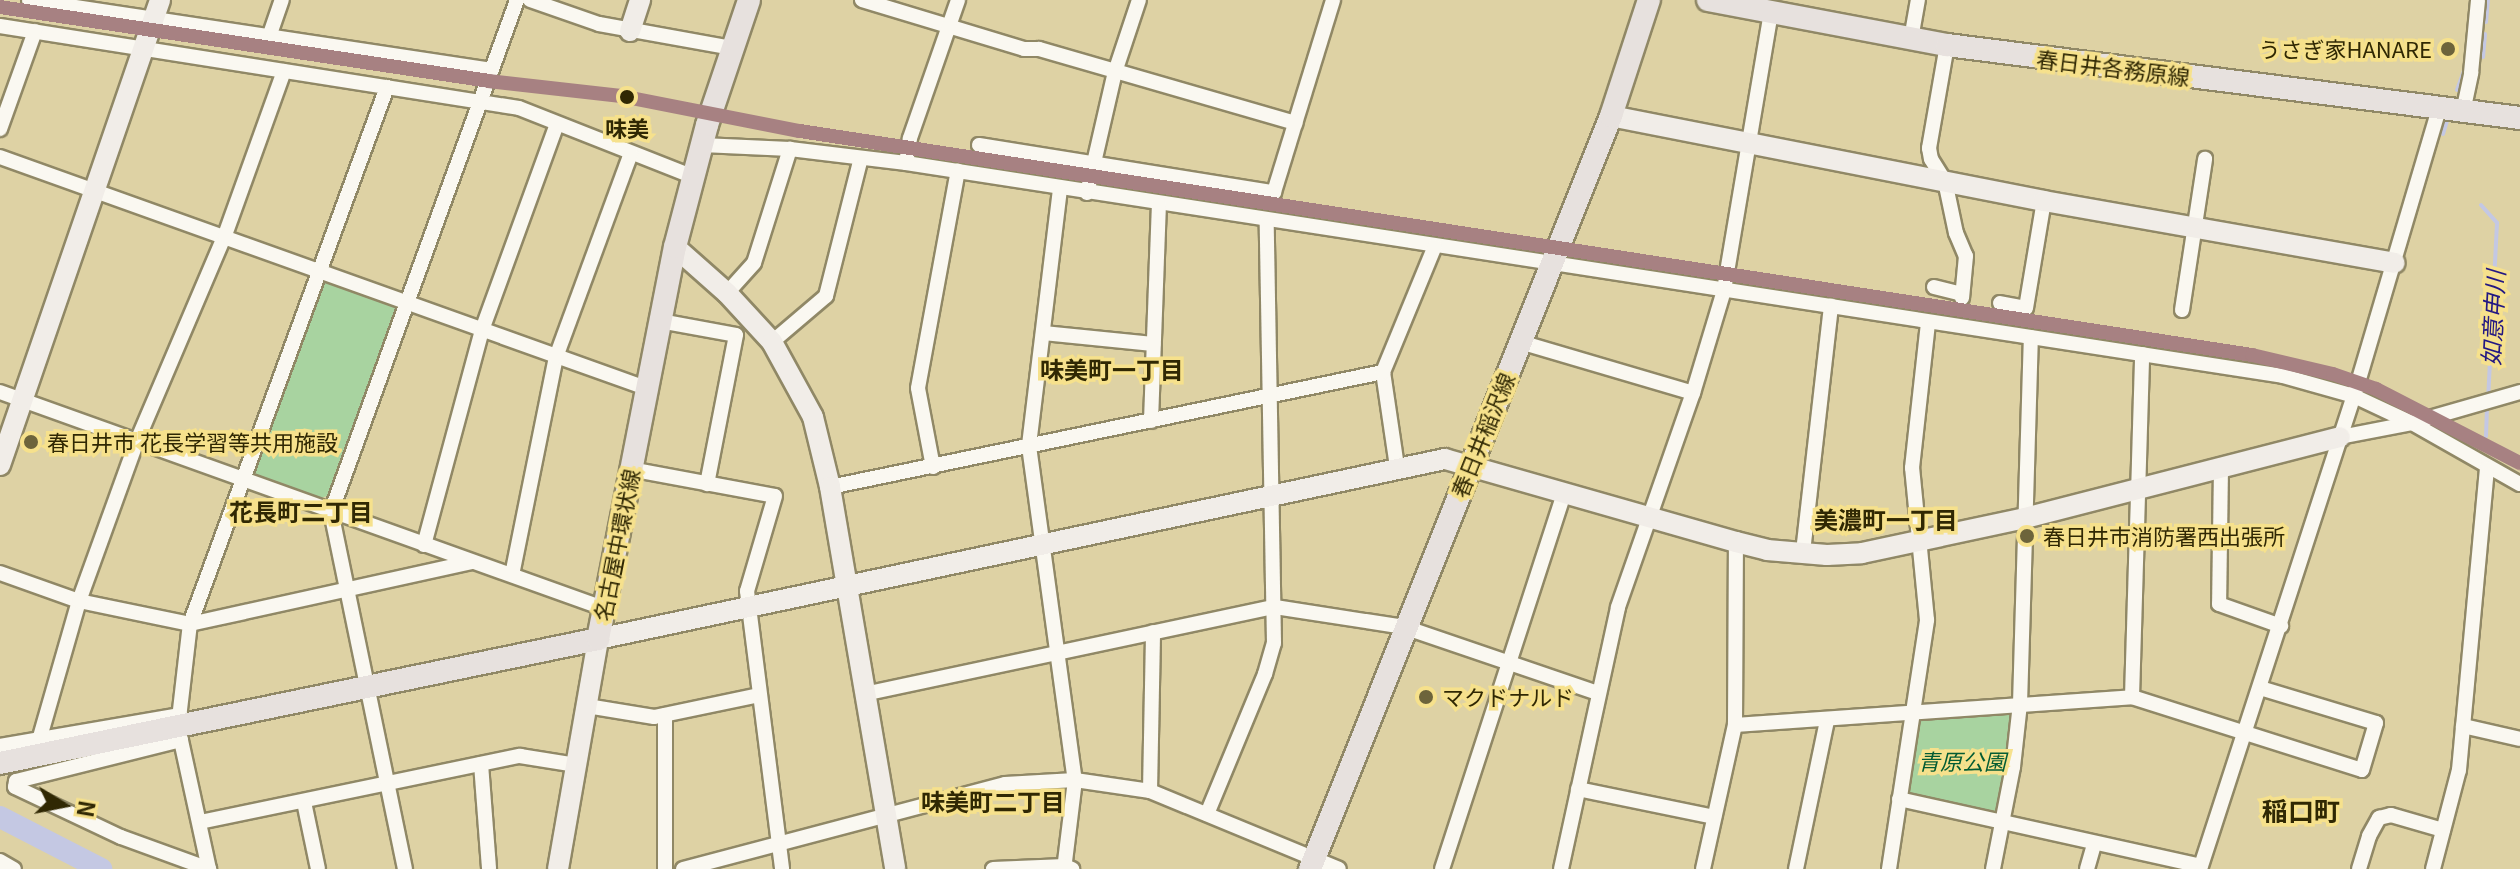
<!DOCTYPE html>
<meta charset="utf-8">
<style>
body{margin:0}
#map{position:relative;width:2520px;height:869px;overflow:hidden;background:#ded2a4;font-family:Georgia,"Noto Sans JP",serif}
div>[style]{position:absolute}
.green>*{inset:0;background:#a8d3a0}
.stream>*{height:4px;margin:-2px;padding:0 2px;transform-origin:2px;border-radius:2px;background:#c4c8e3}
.river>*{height:22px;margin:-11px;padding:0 11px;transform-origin:11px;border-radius:11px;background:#c4c8e3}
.roads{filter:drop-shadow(2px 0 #908866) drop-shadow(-2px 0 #908866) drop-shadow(0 2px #908866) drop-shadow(0 -2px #908866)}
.street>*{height:14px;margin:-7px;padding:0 7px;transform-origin:7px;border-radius:7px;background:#faf8f1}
.secondary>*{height:20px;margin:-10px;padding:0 10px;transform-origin:10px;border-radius:10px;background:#f1ede8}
.primary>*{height:22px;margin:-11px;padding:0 11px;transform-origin:11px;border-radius:11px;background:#e7e1de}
.rail-1>*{height:14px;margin:-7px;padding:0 7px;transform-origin:7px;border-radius:7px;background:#a78182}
.dots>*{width:22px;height:22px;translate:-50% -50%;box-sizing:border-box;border:4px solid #f6e18c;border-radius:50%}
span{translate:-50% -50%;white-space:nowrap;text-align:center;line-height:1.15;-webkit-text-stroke:7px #f6e18c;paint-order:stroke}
.poi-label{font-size:22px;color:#302803}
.right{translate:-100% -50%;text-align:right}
.left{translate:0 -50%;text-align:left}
.street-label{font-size:22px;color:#302803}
.stop-label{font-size:22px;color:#302803;font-weight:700}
.park-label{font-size:22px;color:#045c34;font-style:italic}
.water-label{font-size:24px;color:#231883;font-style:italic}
.neighbourhood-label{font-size:24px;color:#302803;font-weight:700}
.quarter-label{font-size:26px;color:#302803;font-weight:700}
.north{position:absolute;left:24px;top:765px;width:80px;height:80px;-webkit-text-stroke:6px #f6e18c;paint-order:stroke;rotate:100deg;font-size:22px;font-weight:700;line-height:32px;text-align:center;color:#302803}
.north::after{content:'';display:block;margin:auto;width:28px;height:36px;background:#302803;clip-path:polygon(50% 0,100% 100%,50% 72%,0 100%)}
</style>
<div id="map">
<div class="green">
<i style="clip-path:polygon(326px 280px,393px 304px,396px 308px,327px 496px,321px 498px,253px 474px,251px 470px,322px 282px)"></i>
<i style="clip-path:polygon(2008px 713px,2011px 717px,2006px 766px,1998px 810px,1994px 814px,1909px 795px,1906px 790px,1916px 723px,1920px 719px)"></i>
</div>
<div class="stream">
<i style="left:2486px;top:22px;width:22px;rotate:-85deg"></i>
<i style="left:2483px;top:57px;width:23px;rotate:-85deg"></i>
<i style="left:2457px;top:90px;width:20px;rotate:-70deg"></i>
<i style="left:2443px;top:134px;width:14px;rotate:-73deg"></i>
<i style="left:2481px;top:205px;width:24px;rotate:48deg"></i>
<i style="left:2497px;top:223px;width:175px;rotate:92.9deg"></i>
<i style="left:2486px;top:436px;width:29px;rotate:-88deg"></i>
</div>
<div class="river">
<i style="left:0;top:817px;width:114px;rotate:27.2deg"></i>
</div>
<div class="roads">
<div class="street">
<i style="left:29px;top:0;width:468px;rotate:8.6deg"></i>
<i style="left:530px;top:0;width:73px;rotate:19.2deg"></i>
<i style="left:599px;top:24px;width:136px;rotate:10.2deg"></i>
<i style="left:862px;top:0;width:169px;rotate:16.8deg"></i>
<i style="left:1024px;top:49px;width:15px"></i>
<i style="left:1039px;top:49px;width:267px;rotate:16.1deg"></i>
<i style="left:0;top:26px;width:525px;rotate:8.98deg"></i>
<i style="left:519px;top:108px;width:188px;rotate:21.5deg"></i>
<i style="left:269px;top:37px;width:39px;rotate:-71deg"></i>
<i style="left:1911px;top:39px;width:40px;rotate:-80deg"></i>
<i style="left:1947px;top:45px;width:105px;rotate:99.9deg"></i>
<i style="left:1929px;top:148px;width:11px;rotate:80deg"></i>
<i style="left:1931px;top:159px;width:26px;rotate:58deg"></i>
<i style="left:1945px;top:181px;width:53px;rotate:78.1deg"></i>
<i style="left:1956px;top:233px;width:25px;rotate:67deg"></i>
<i style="left:1966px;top:256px;width:42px;rotate:95.4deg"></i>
<i style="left:2463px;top:112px;width:40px;rotate:-78deg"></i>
<i style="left:2471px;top:73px;width:73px;rotate:-84.5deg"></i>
<i style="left:0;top:129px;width:104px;rotate:-70.3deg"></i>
<i style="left:702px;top:145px;width:88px;rotate:2.6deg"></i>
<i style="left:790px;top:149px;width:117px;rotate:6.9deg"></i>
<i style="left:906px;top:163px;width:1393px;rotate:8.79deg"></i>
<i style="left:2283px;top:376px;width:74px;rotate:15.7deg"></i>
<i style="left:2354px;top:396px;width:64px;rotate:25deg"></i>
<i style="left:2412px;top:423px;width:124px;rotate:29.5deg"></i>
<i style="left:979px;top:145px;width:299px;rotate:9.1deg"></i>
<i style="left:1274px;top:192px;width:201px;rotate:-72.9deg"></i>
<i style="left:0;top:157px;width:686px;rotate:19.68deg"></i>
<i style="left:906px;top:163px;width:25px;rotate:-81deg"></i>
<i style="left:910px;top:138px;width:146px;rotate:-70.8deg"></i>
<i style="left:1060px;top:189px;width:259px;rotate:96.9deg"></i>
<i style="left:1029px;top:446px;width:337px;rotate:82.2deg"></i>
<i style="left:1075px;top:780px;width:90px;rotate:97deg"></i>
<i style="left:1087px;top:193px;width:124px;rotate:-77deg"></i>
<i style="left:1115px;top:72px;width:76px;rotate:-71.6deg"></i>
<i style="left:1934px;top:287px;width:29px;rotate:14deg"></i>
<i style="left:727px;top:293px;width:40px;rotate:-48deg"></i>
<i style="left:754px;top:263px;width:120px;rotate:-72.5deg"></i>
<i style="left:2000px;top:303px;width:26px;rotate:11deg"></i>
<i style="left:2026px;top:308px;width:109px;rotate:-80.5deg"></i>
<i style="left:2182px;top:310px;width:153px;rotate:-81.3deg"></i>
<i style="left:660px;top:321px;width:77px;rotate:10.4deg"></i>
<i style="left:736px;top:335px;width:152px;rotate:101deg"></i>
<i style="left:1043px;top:333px;width:111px;rotate:5.7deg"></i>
<i style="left:772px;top:342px;width:71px;rotate:-40.4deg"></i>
<i style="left:826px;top:296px;width:142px;rotate:-75.8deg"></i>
<i style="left:1520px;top:342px;width:180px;rotate:16.4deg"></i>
<i style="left:1383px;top:372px;width:96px;rotate:81.6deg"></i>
<i style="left:0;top:392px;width:641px;rotate:19.71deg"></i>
<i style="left:1151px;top:421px;width:216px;rotate:-87.9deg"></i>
<i style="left:2340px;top:437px;width:73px;rotate:-11deg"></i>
<i style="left:2412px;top:423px;width:112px;rotate:-16deg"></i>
<i style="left:933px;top:467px;width:80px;rotate:-100.8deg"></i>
<i style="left:918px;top:388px;width:221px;rotate:-79.6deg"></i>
<i style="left:2221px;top:467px;width:137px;rotate:90.8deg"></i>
<i style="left:2219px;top:604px;width:66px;rotate:19.5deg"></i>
<i style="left:630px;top:469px;width:147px;rotate:10.5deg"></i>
<i style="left:775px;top:496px;width:99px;rotate:106.4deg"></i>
<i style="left:747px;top:591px;width:280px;rotate:82.8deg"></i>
<i style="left:830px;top:487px;width:565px;rotate:-11.75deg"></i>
<i style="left:1383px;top:372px;width:136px;rotate:-67.6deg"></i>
<i style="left:424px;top:545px;width:223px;rotate:-74.9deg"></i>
<i style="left:482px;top:330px;width:219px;rotate:-70deg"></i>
<i style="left:1803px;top:552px;width:248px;rotate:-83.5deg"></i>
<i style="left:0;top:573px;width:84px;rotate:19.5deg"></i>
<i style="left:79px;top:601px;width:113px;rotate:11.7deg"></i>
<i style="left:190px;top:624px;width:289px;rotate:-12.4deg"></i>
<i style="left:512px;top:575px;width:222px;rotate:-78.6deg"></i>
<i style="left:556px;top:357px;width:217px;rotate:-69.8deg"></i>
<i style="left:864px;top:694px;width:420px;rotate:-12deg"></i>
<i style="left:1275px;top:607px;width:131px;rotate:8.8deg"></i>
<i style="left:1404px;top:627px;width:205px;rotate:18.8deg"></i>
<i style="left:2132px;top:697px;width:343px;rotate:-88.3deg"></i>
<i style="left:587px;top:706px;width:68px;rotate:9.3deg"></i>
<i style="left:654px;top:717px;width:107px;rotate:-11.8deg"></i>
<i style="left:1735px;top:725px;width:398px;rotate:-4deg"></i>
<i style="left:2132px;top:697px;width:241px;rotate:17.6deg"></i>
<i style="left:2362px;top:770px;width:49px;rotate:-73.4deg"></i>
<i style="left:2376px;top:723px;width:121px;rotate:-163.2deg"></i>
<i style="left:2463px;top:726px;width:58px;rotate:12.8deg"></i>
<i style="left:40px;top:737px;width:141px;rotate:-74deg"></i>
<i style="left:79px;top:601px;width:170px;rotate:-70.1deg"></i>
<i style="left:137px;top:441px;width:224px;rotate:-66.9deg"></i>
<i style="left:225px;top:235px;width:174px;rotate:-70.2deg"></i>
<i style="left:181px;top:740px;width:170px;rotate:166deg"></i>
<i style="left:16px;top:781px;width:6px;rotate:99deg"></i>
<i style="left:15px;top:787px;width:117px;rotate:25.3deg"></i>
<i style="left:121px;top:837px;width:94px;rotate:20deg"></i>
<i style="left:0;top:746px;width:183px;rotate:-9.8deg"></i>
<i style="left:481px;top:764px;width:105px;rotate:85.6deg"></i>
<i style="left:1578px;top:789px;width:139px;rotate:11.6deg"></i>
<i style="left:1150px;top:791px;width:159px;rotate:-88.9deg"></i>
<i style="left:1899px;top:799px;width:309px;rotate:12.5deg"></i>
<i style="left:304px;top:802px;width:68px;rotate:78.2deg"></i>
<i style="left:1207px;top:814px;width:152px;rotate:-67.5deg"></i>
<i style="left:1265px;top:674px;width:32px;rotate:-74deg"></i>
<i style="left:1274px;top:643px;width:421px;rotate:-91deg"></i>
<i style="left:200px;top:822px;width:327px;rotate:-11.7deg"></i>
<i style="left:520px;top:756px;width:57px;rotate:9.1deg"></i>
<i style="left:0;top:861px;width:16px;rotate:30deg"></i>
<i style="left:209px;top:869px;width:145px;rotate:-102.3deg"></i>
<i style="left:178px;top:727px;width:104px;rotate:-83.4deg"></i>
<i style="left:190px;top:624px;width:572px;rotate:-69.85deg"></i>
<i style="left:405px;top:869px;width:365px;rotate:-101.7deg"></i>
<i style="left:331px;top:512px;width:545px;rotate:-70.03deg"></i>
<i style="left:665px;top:869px;width:154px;rotate:-90deg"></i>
<i style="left:683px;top:869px;width:333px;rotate:-14.8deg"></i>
<i style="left:1005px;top:784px;width:70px;rotate:-3.3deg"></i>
<i style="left:1075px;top:780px;width:76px;rotate:8.3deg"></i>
<i style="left:1150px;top:791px;width:204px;rotate:22.4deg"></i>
<i style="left:993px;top:869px;width:72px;rotate:-2.4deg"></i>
<i style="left:1065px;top:866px;width:8px;rotate:23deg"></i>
<i style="left:1442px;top:869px;width:394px;rotate:-72deg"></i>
<i style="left:1561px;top:869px;width:268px;rotate:-77.7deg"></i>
<i style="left:1618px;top:607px;width:227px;rotate:-70.7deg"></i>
<i style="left:1693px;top:393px;width:108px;rotate:-73.2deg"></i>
<i style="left:1724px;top:290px;width:281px;rotate:-80.4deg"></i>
<i style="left:1703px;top:869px;width:148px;rotate:-77.5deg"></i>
<i style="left:1735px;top:725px;width:183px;rotate:-89.7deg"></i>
<i style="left:1796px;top:869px;width:152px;rotate:-78.2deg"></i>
<i style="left:1889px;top:869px;width:252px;rotate:-81.3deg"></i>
<i style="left:1927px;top:620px;width:153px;rotate:-95.6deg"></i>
<i style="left:1912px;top:468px;width:147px;rotate:-83.7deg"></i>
<i style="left:1993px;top:869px;width:104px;rotate:-78.9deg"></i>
<i style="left:2013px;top:767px;width:63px;rotate:-83.7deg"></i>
<i style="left:2020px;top:704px;width:367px;rotate:-88.3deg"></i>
<i style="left:2087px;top:869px;width:26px;rotate:-74deg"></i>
<i style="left:2200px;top:869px;width:497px;rotate:-72deg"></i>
<i style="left:2354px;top:396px;width:299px;rotate:-73.5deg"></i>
<i style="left:2359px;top:869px;width:34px;rotate:-73deg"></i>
<i style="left:2369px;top:836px;width:21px;rotate:-61deg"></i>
<i style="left:2379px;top:818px;width:12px;rotate:-14deg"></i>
<i style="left:2391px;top:815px;width:54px;rotate:16.1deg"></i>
<i style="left:2433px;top:869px;width:102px;rotate:-75.3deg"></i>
<i style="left:2459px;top:770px;width:303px;rotate:-84.7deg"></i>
</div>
<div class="secondary">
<i style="left:630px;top:31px;width:33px;rotate:-72deg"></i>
<i style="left:1611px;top:116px;width:441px;rotate:11.1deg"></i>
<i style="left:2044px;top:201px;width:356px;rotate:10deg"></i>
<i style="left:675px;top:247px;width:69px;rotate:41.5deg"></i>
<i style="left:727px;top:293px;width:67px;rotate:47.4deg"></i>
<i style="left:772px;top:342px;width:85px;rotate:61.3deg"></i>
<i style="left:813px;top:417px;width:72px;rotate:76.3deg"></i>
<i style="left:830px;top:487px;width:387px;rotate:80.3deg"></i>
<i style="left:0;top:465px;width:492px;rotate:-71deg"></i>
<i style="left:558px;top:869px;width:233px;rotate:-80.1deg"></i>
<i style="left:598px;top:639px;width:866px;rotate:-12deg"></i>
<i style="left:1445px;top:459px;width:303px;rotate:15.9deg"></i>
<i style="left:1736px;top:542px;width:32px;rotate:14deg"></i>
<i style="left:1767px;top:550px;width:60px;rotate:4.8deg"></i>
<i style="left:1827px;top:555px;width:35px;rotate:-3deg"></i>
<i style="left:1862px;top:553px;width:167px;rotate:-12.1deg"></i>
<i style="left:2025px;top:518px;width:325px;rotate:-14.4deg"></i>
</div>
<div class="primary">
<i style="left:1708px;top:0;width:243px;rotate:10.7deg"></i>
<i style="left:1947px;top:45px;width:578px;rotate:7.26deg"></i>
<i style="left:0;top:763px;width:611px;rotate:-11.71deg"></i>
<i style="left:598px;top:639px;width:399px;rotate:-78.9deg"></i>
<i style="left:675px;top:247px;width:126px;rotate:-75.3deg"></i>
<i style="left:707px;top:125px;width:132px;rotate:-71.4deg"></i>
<i style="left:1310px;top:869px;width:811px;rotate:-68.21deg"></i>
<i style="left:1611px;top:116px;width:122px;rotate:-71.9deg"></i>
</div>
</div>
<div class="rail-1">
<i style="left:0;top:7px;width:494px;rotate:8.6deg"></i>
<i style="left:488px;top:81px;width:134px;rotate:6.4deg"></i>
<i style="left:621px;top:96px;width:182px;rotate:11.1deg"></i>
<i style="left:800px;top:131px;width:1469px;rotate:8.77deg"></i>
<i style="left:2252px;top:355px;width:83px;rotate:13.2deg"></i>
<i style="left:2333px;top:374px;width:46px;rotate:19.2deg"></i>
<i style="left:2376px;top:389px;width:162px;rotate:27.2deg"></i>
</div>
<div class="dots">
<i style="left:2448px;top:49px;background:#6d643b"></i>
<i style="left:627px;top:97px;background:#302803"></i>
<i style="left:31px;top:442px;background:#6d643b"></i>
<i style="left:2027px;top:536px;background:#6d643b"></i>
<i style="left:1426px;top:697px;background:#6d643b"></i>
</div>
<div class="poi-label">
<span class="right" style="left:2432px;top:49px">うさぎ家HANARE</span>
<span class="left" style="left:47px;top:442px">春日井市 花長学習等共用施設</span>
<span class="left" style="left:2043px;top:536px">春日井市消防署西出張所</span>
<span class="left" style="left:1442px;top:697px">マクドナルド</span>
</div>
<div class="street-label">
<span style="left:2113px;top:67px;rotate:7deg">春日井各務原線</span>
<span style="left:1482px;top:435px;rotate:-68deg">春日井稲沢線</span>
<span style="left:616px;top:545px;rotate:-79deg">名古屋中環状線</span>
</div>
<div class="stop-label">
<span style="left:627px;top:128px">味美</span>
</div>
<div class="park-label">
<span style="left:1962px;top:761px">青原公園</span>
</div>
<div class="water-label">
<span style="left:2492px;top:318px;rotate:-87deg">如意申川</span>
</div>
<div class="neighbourhood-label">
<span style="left:1112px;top:369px">味美町一丁目</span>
<span style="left:301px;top:511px">花長町二丁目</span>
<span style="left:1886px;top:519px">美濃町一丁目</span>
<span style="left:993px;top:801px">味美町二丁目</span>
</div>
<div class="quarter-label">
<span style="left:2301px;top:810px">稲口町</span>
</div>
<div class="north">N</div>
</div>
